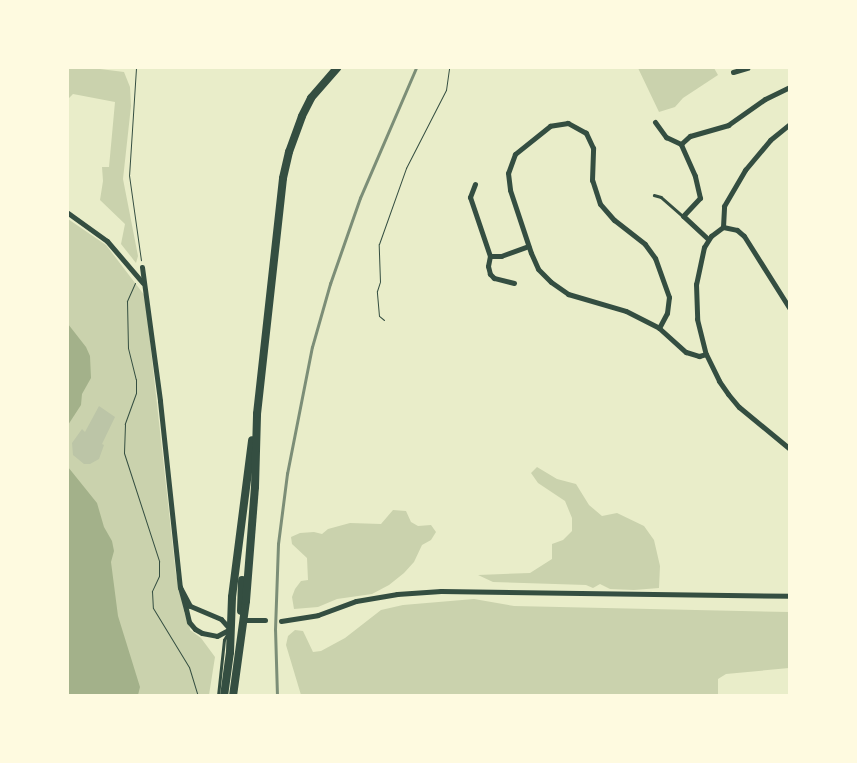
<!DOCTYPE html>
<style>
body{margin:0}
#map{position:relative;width:857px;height:763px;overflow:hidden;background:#e9edc9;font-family:Mulish,sans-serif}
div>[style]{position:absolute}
.green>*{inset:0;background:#cad2ad}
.water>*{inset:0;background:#a3b18a}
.building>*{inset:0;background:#bcc5a7}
.path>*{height:1px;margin:-0.5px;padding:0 0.5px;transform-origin:0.5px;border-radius:0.5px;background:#344e41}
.service>*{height:2.5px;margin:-1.25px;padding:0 1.25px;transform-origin:1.25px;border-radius:1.25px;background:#344e41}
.minor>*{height:5px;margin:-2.5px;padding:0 2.5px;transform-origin:2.5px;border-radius:2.5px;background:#344e41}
.primary>*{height:8px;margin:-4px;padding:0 4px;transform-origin:4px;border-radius:4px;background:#344e41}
.rail>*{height:2.5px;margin:-1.25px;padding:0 1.25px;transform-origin:1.25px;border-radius:1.25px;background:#7c8e77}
span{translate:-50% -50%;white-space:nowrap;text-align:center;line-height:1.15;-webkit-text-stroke:5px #fefae0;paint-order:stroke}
.frame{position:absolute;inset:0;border:69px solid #fefae0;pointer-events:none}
</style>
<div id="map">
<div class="green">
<i style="clip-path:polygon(68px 68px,92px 68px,124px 72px,130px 87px,131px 106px,123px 179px,138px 256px,136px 263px,121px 244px,125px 224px,100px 200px,103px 181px,102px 167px,109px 167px,115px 102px,73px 94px,68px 99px)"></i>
<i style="clip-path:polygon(638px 68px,714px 68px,718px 75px,683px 98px,675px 107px,659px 112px)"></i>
<i style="clip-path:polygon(68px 219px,106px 245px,145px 296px,176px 575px,187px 609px,190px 630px,201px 638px,215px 657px,209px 695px,68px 695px)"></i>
<i style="clip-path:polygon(537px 467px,557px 479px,576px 484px,589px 505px,602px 516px,617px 513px,644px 526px,654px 540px,660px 566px,659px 588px,634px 590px,610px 589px,600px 584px,593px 588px,586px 585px,493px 582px,478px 575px,530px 573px,552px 559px,552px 544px,563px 540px,572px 531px,572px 518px,565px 501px,538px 483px,531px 473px)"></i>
<i style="clip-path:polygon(393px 510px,406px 511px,411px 522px,418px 526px,431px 525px,436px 532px,431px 540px,422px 545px,414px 562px,404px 573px,389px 585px,372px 594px,337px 599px,318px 607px,294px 609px,292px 597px,295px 589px,301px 581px,308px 580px,307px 558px,292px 544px,291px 537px,300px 533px,314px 532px,322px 534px,328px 529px,350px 523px,381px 524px)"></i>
<i style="clip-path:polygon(474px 599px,514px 606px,789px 612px,789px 668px,726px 674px,718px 679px,718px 695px,301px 695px,286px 645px,288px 636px,295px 630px,303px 631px,313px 652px,321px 651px,345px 638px,381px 610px,403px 605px)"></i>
</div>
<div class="water">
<i style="clip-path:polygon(68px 324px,86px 347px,90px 356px,91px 378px,82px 394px,81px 405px,68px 425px)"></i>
<i style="clip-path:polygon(68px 467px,97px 503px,104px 527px,112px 541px,114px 551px,111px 562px,118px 616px,140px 687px,138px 695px,68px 695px)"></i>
</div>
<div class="building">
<i style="clip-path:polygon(99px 406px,115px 417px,102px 444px,104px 445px,99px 459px,90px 464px,84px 464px,73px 455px,72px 443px,82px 429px,85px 432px)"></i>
</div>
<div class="path">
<i style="left:136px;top:68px;width:107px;rotate:93.7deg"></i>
<i style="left:129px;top:175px;width:86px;rotate:82deg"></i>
<i style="left:135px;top:283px;width:20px;rotate:114deg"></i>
<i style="left:127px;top:301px;width:47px;rotate:88.8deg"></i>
<i style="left:128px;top:348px;width:32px;rotate:76deg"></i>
<i style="left:136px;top:379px;width:14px;rotate:90deg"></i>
<i style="left:136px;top:393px;width:33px;rotate:110deg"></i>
<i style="left:125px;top:424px;width:29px;rotate:92deg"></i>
<i style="left:124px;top:453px;width:114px;rotate:72deg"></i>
<i style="left:159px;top:561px;width:15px;rotate:90deg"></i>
<i style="left:159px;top:576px;width:17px;rotate:115deg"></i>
<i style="left:152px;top:591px;width:17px;rotate:87deg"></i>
<i style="left:153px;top:608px;width:69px;rotate:58.6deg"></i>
<i style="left:189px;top:667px;width:30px;rotate:73deg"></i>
<i style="left:384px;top:320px;width:6px;rotate:-141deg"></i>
<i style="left:379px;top:316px;width:25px;rotate:-95deg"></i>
<i style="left:377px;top:291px;width:9px;rotate:-72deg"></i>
<i style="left:380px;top:282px;width:38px;rotate:-92deg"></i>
<i style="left:379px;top:244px;width:81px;rotate:-70.4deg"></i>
<i style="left:406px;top:168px;width:88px;rotate:-62.9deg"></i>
<i style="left:446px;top:90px;width:22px;rotate:-82deg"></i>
</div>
<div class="service">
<i style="left:654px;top:195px;width:7px;rotate:16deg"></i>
<i style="left:661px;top:197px;width:29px;rotate:41deg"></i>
<i style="left:218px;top:696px;width:56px;rotate:-83.9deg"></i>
<i style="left:224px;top:640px;width:8px;rotate:-60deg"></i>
</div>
<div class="minor">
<i style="left:733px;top:72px;width:15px;rotate:-16deg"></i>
<i style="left:655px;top:122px;width:19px;rotate:54deg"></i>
<i style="left:666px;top:137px;width:17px;rotate:25deg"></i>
<i style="left:475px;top:184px;width:14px;rotate:111deg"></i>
<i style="left:470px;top:197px;width:62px;rotate:71.3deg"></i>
<i style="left:68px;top:213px;width:48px;rotate:35.7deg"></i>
<i style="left:107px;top:241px;width:55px;rotate:49.4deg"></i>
<i style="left:723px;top:227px;width:15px;rotate:143deg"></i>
<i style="left:711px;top:236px;width:13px;rotate:122deg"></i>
<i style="left:704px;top:247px;width:38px;rotate:102deg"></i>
<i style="left:696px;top:284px;width:35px;rotate:88deg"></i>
<i style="left:697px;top:319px;width:36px;rotate:76deg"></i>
<i style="left:706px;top:354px;width:30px;rotate:64deg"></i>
<i style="left:719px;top:381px;width:16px;rotate:55deg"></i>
<i style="left:728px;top:394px;width:17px;rotate:50deg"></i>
<i style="left:739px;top:407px;width:66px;rotate:39.5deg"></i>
<i style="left:723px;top:227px;width:21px;rotate:-87deg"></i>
<i style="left:724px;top:206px;width:42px;rotate:-59.7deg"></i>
<i style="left:745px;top:170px;width:39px;rotate:-50deg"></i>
<i style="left:770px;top:140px;width:26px;rotate:-39deg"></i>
<i style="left:723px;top:227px;width:14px;rotate:12deg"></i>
<i style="left:737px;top:230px;width:9px;rotate:41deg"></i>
<i style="left:744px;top:236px;width:86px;rotate:57.8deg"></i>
<i style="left:708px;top:239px;width:34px;rotate:-137deg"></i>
<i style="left:683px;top:216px;width:25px;rotate:-47deg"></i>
<i style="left:700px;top:198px;width:23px;rotate:-103deg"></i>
<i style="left:695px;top:176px;width:35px;rotate:-114deg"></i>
<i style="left:681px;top:144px;width:12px;rotate:-42deg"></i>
<i style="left:690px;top:136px;width:40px;rotate:-16deg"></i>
<i style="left:728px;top:125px;width:45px;rotate:-35.1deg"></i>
<i style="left:765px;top:99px;width:28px;rotate:-26deg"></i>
<i style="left:142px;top:267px;width:135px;rotate:82.3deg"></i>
<i style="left:160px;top:401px;width:187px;rotate:83.9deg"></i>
<i style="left:180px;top:587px;width:23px;rotate:75deg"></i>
<i style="left:186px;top:609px;width:13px;rotate:77deg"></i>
<i style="left:189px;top:622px;width:9px;rotate:49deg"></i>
<i style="left:195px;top:629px;width:8px;rotate:30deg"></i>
<i style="left:202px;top:633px;width:15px;rotate:11deg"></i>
<i style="left:217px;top:636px;width:15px;rotate:-28deg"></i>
<i style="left:230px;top:629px;width:13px;rotate:-132deg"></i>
<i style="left:221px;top:619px;width:34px;rotate:-157deg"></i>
<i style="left:190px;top:606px;width:21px;rotate:-118deg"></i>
<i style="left:514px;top:283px;width:21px;rotate:-166deg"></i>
<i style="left:494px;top:278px;width:6px;rotate:-135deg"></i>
<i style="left:490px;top:274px;width:8px;rotate:-104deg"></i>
<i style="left:488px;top:266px;width:10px;rotate:-79deg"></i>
<i style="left:490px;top:256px;width:11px"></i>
<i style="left:501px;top:256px;width:29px;rotate:-20deg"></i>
<i style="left:659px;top:328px;width:17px;rotate:-62deg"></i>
<i style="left:667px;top:313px;width:16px;rotate:-83deg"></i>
<i style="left:669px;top:297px;width:41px;rotate:-109.7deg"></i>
<i style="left:655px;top:258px;width:17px;rotate:-126deg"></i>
<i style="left:645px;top:244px;width:39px;rotate:-142deg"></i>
<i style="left:614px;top:220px;width:21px;rotate:-131deg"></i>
<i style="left:600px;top:204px;width:25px;rotate:-108deg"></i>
<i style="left:592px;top:180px;width:32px;rotate:-88deg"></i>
<i style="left:593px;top:148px;width:17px;rotate:-115deg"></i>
<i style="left:586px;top:133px;width:21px;rotate:-151deg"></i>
<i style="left:568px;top:123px;width:18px;rotate:171deg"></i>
<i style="left:550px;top:126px;width:45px;rotate:141.3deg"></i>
<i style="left:515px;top:154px;width:20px;rotate:110deg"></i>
<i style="left:508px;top:173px;width:17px;rotate:83deg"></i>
<i style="left:510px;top:190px;width:66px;rotate:71.6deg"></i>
<i style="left:531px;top:253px;width:17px;rotate:66deg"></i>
<i style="left:538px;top:269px;width:18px;rotate:45deg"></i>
<i style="left:551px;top:282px;width:21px;rotate:35deg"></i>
<i style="left:568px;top:294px;width:60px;rotate:16.3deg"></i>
<i style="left:626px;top:311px;width:37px;rotate:27deg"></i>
<i style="left:659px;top:328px;width:36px;rotate:42deg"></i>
<i style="left:686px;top:352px;width:14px;rotate:17deg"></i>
<i style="left:699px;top:356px;width:7px;rotate:-16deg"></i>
<i style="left:244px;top:620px;width:21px"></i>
<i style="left:281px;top:621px;width:37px;rotate:-9deg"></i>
<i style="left:318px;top:615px;width:40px;rotate:-20.2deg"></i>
<i style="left:356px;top:601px;width:42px;rotate:-9.7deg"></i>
<i style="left:397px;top:594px;width:44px;rotate:-3.9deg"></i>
<i style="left:441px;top:591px;width:349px;rotate:0.8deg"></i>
</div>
<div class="primary">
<i style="left:241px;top:611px;width:31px;rotate:-88deg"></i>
<i style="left:224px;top:696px;width:44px;rotate:-82.2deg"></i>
<i style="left:230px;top:652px;width:55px;rotate:-87.9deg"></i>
<i style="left:232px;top:597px;width:158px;rotate:-82.7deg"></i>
<i style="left:233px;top:696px;width:96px;rotate:-82.2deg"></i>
<i style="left:246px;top:601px;width:114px;rotate:-85.5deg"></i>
<i style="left:255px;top:487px;width:73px;rotate:-88.4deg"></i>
<i style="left:257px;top:414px;width:237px;rotate:-83.7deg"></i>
<i style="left:283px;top:178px;width:27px;rotate:-77deg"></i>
<i style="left:289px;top:152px;width:38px;rotate:-70deg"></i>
<i style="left:302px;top:116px;width:20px;rotate:-63deg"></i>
<i style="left:311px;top:98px;width:40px;rotate:-49deg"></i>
</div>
<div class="rail">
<i style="left:277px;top:696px;width:66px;rotate:-91.7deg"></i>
<i style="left:275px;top:630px;width:86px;rotate:-88deg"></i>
<i style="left:278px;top:544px;width:71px;rotate:-82.7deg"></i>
<i style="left:287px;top:474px;width:129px;rotate:-78.9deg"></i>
<i style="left:312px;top:347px;width:66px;rotate:-74.1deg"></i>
<i style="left:330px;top:284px;width:91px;rotate:-70.8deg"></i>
<i style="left:360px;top:198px;width:142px;rotate:-66.7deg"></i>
</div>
<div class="frame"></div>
</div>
